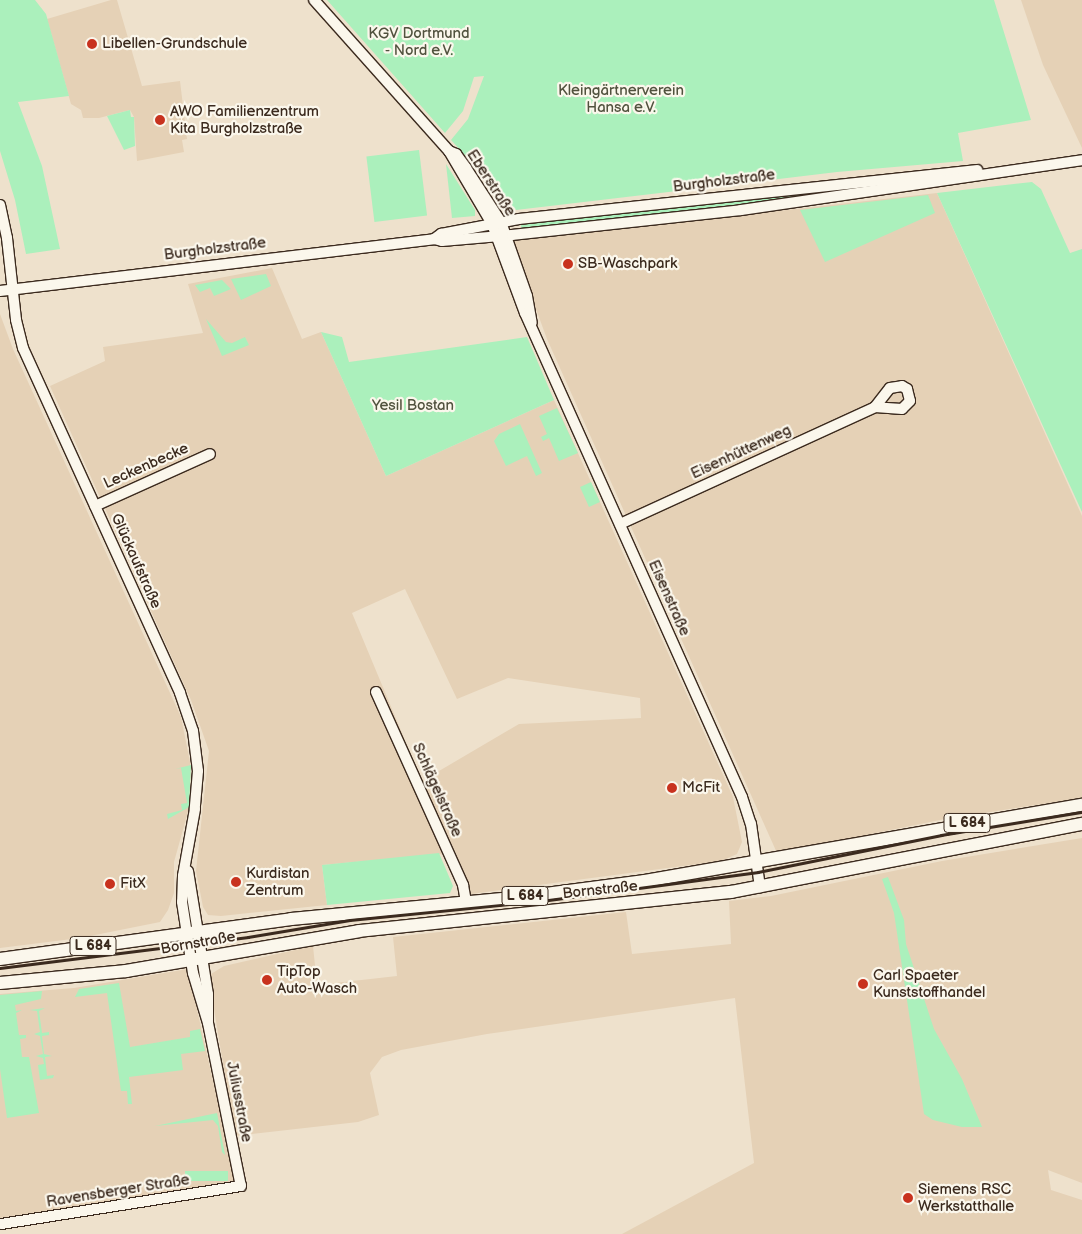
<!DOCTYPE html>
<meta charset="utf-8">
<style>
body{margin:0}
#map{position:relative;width:1082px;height:1234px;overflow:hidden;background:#eee1cc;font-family:"Balsamiq Sans",sans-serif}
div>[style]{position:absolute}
.built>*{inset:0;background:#e5d1b6}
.green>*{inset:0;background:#abf0bc;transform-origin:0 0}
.roads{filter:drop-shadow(1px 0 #3b2a1e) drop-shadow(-1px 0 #3b2a1e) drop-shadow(0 1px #3b2a1e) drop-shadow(0 -1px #3b2a1e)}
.minor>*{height:10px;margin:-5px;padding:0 5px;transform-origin:5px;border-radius:5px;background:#fbf7ec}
.major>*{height:12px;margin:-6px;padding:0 6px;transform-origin:6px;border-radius:6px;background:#fbf7ec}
.rail>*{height:2.5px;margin:-1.25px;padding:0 1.25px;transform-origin:1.25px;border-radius:1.25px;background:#3b2a1e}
.dots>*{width:14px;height:14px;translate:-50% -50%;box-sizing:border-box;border:2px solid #fbf7ec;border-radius:50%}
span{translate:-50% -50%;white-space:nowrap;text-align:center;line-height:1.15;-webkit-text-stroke:4.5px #fbf7ec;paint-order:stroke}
.shield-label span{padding:1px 4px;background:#fbf7ec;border:1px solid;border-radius:4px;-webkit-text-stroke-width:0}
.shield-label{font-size:14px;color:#3b2a1e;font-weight:700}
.park-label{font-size:15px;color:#51523e}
.poi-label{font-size:15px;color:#3b2a1e}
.left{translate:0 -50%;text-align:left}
.street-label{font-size:15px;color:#3b2a1e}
</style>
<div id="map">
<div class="built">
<i style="clip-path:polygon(111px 0,117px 0,142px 86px,180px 81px,187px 139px,182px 140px,184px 152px,137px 161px,134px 117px,130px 110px,99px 118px,83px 118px,81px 110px,71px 104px,47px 19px)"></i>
<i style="clip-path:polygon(1021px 0,1082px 0,1082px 148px,1043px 65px)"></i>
<i style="clip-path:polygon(937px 193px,1082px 516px,1082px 798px,945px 819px,777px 853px,547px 339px,511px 241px)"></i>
<i style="clip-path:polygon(evenodd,272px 268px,302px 339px,321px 332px,386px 476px,554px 400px,733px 797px,742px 842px,737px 854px,721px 861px,471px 894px,453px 853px,322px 865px,327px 905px,221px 916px,208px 915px,203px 907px,196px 871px,209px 751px,191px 700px,50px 386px,105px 361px,103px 347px,203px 333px,188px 284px,272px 268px,405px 589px,457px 699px,508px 678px,640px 698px,641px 718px,519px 724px,422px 781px,352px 613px,405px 589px)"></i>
<i style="clip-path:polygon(0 314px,13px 349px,181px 717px,191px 767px,189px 808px,174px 862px,174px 893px,168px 910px,160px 922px,80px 938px,0 948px)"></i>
<i style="clip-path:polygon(1082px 838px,1082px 1183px,1048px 1170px,1051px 1190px,1082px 1200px,1082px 1234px,622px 1234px,754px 1163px,735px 998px,487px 1034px,401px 1050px,382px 1057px,370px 1073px,379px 1115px,358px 1122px,235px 1136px,212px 997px,211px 974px,224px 966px,313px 946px,317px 985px,397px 976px,393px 937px,626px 912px,632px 954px,731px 944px,729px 901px,771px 896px,942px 861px)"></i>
<i style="clip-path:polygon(188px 969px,236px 1184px,0 1218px,0 994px,74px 988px)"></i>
</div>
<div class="green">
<i style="clip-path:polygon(0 0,35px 0,46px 14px,69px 96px,18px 102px,42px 166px,60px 249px,26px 254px,15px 200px,0 151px)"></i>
<i style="clip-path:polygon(327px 0,994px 0,1031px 120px,958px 133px,963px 161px,837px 172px,516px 210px,451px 140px,468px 119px,484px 76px,474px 77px,463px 111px,445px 133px)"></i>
<i style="clip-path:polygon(130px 110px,131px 117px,134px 117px,135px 146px,124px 150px,107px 116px)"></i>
<i style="left:419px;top:150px;width:66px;height:53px;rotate:83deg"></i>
<i style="clip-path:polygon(446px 164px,475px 210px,475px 216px,452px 218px)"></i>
<i style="clip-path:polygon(896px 180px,841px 192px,522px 230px,520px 222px)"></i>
<i style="clip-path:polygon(1032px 182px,1041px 189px,1070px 253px,1082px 249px,1082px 512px,937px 193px)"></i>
<i style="clip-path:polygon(928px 195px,935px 213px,825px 262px,800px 210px)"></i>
<i style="clip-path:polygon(266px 274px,271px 286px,241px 300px,231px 279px)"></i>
<i style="clip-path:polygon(222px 280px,231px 289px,214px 296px,210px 288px,200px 292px,195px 285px)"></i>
<i style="clip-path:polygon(206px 319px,226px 342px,232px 343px,245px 337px,249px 345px,222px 356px)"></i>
<i style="clip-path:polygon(321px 332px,342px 337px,349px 362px,527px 337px,554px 400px,386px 476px)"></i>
<i style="clip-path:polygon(557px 408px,578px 453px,559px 461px,549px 438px,543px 441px,541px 437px,547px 434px,539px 416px)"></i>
<i style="clip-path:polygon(520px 424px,542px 473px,536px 476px,527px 456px,506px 466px,494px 441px,499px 434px)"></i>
<i style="left:591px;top:482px;width:22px;height:12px;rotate:66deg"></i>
<i style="clip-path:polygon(191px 765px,189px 807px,168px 819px,167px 814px,182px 810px,181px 804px,187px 803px,181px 768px,175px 769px)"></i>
<i style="clip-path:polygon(439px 853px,453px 886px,450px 893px,327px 905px,322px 865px)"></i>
<i style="clip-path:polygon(888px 877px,904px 920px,906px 944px,934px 1029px,962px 1079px,982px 1127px,962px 1127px,933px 1120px,924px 1114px,894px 913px,882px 879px)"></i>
<i style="clip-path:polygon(119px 983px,130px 1047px,190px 1037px,190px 1031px,200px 1029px,205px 1051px,181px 1054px,183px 1070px,129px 1077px,132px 1104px,128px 1104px,127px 1091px,121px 1091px,107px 993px,75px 997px,79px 989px)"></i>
<i style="clip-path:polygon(42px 991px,41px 999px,15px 1005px,16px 1011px,22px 1010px,16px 1013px,19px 1035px,26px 1035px,26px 1038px,20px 1039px,22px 1057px,29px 1057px,39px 1113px,7px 1118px,0 1069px,0 995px)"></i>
<i style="clip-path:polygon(45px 1008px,39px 1011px,42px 1033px,49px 1032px,49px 1035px,42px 1036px,44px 1054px,52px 1056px,45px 1057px,47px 1076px,54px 1075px,53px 1078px,40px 1080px,38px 1065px,44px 1064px,43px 1058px,36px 1056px,43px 1054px,40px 1036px,34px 1034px,40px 1032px,37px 1011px,30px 1010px)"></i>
<i style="clip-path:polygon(217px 1113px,225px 1155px,222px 1152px,218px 1126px,213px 1120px,155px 1126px)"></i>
<i style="left:228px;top:1171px;width:10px;height:43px;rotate:90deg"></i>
</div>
<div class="roads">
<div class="minor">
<i style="left:314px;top:0;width:203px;rotate:48.2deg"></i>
<i style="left:449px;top:151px;width:85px;rotate:59.5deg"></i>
<i style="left:492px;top:224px;width:95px;rotate:69.7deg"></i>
<i style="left:525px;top:313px;width:530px;rotate:65.85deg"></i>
<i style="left:742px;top:797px;width:28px;rotate:72deg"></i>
<i style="left:751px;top:824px;width:64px;rotate:81.9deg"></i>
<i style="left:449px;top:151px;width:8px;rotate:23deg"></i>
<i style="left:456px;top:154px;width:17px;rotate:54deg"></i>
<i style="left:466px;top:168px;width:64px;rotate:57.1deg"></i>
<i style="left:501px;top:222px;width:78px;rotate:70.6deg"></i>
<i style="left:527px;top:296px;width:27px;rotate:80deg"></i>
<i style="left:0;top:205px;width:34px;rotate:78deg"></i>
<i style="left:7px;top:238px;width:82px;rotate:83.7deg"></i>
<i style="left:16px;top:320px;width:29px;rotate:76deg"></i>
<i style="left:23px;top:348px;width:379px;rotate:65.5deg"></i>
<i style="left:180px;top:693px;width:40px;rotate:71.1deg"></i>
<i style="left:193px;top:731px;width:40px;rotate:82.9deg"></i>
<i style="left:198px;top:771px;width:38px;rotate:95deg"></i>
<i style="left:195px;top:809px;width:68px;rotate:100.2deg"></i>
<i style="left:183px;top:876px;width:26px;rotate:92deg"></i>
<i style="left:182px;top:902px;width:72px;rotate:81.2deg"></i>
<i style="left:193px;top:973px;width:52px;rotate:73.3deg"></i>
<i style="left:208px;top:1023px;width:166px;rotate:78.6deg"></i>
<i style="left:241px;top:1186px;width:244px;rotate:171deg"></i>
<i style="left:434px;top:239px;width:9px;rotate:-36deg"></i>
<i style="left:441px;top:234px;width:79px;rotate:-10.9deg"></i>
<i style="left:519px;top:219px;width:461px;rotate:-6.1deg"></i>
<i style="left:0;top:291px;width:437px;rotate:-6.8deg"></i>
<i style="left:434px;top:239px;width:8px;rotate:14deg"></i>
<i style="left:442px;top:241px;width:70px;rotate:-4.9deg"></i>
<i style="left:512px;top:235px;width:230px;rotate:-6.2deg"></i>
<i style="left:741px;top:210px;width:345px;rotate:-8.3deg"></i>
<i style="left:95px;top:506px;width:126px;rotate:-24.3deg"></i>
<i style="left:620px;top:524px;width:281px;rotate:-24.6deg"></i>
<i style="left:875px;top:407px;width:24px;rotate:-52deg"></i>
<i style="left:890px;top:388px;width:12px;rotate:-9deg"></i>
<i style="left:902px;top:386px;width:6px;rotate:31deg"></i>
<i style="left:907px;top:389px;width:12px;rotate:76deg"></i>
<i style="left:910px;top:401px;width:11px;rotate:135deg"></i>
<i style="left:902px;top:409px;width:27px;rotate:-176deg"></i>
<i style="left:376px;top:692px;width:212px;rotate:65.7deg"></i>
<i style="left:463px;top:885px;width:17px;rotate:80deg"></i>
<i style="left:188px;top:871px;width:125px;rotate:80.8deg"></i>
<i style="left:208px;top:994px;width:26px;rotate:90deg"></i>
</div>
<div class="major">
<i style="left:0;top:959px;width:294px;rotate:-7.8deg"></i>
<i style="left:291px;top:919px;width:225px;rotate:-5.4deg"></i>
<i style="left:515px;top:898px;width:131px;rotate:-7.5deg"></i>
<i style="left:645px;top:881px;width:444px;rotate:-9.9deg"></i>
<i style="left:0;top:983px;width:127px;rotate:-5.4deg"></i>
<i style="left:126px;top:971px;width:236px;rotate:-9.7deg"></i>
<i style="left:359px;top:931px;width:374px;rotate:-6deg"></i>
<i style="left:731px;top:892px;width:358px;rotate:-11deg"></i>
</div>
</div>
<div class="rail">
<i style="left:0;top:968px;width:250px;rotate:-7.1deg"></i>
<i style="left:248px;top:937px;width:103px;rotate:-9.5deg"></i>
<i style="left:350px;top:920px;width:192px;rotate:-5.7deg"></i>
<i style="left:541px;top:901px;width:219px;rotate:-7.6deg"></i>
<i style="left:758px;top:872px;width:187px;rotate:-11.4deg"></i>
<i style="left:941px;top:835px;width:143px;rotate:-9.3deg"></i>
</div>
<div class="dots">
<i style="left:92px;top:44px;background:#c8321e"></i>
<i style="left:160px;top:120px;background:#c8321e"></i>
<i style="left:568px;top:264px;background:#c8321e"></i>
<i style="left:672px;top:788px;background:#c8321e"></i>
<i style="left:236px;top:882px;background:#c8321e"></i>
<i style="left:110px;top:884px;background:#c8321e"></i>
<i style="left:267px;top:980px;background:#c8321e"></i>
<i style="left:863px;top:984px;background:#c8321e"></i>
<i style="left:908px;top:1198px;background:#c8321e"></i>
</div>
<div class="shield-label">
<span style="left:967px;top:823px">L 684</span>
<span style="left:525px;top:896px">L 684</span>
<span style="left:93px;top:946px">L 684</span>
</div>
<div class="park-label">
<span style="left:419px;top:42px">KGV Dortmund<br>- Nord e.V.</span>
<span style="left:621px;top:99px">Kleingärtnerverein<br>Hansa e.V.</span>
<span style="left:413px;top:406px">Yesil Bostan</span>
</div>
<div class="poi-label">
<span class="left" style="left:102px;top:44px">Libellen-Grundschule</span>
<span class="left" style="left:170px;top:120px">AWO Familienzentrum<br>Kita Burgholzstraße</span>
<span class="left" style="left:578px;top:264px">SB-Waschpark</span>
<span class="left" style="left:682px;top:788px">McFit</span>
<span class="left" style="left:246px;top:882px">Kurdistan<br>Zentrum</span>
<span class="left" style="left:120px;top:884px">FitX</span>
<span class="left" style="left:277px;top:980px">TipTop<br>Auto-Wasch</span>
<span class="left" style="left:873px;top:984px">Carl Spaeter<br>Kunststoffhandel</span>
<span class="left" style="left:918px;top:1198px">Siemens RSC<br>Werkstatthalle</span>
</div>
<div class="street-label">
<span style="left:724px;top:181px;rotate:-7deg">Burgholzstraße</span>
<span style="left:491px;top:183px;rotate:57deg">Eberstraße</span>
<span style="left:215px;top:249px;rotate:-7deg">Burgholzstraße</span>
<span style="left:741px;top:452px;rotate:-25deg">Eisenhüttenweg</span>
<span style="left:146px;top:466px;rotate:-24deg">Leckenbecke</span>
<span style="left:136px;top:561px;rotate:66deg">Glückaufstraße</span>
<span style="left:669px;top:598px;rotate:66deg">Eisenstraße</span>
<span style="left:437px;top:790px;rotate:66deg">Schlägelstraße</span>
<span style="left:600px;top:890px;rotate:-6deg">Bornstraße</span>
<span style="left:198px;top:943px;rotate:-10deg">Bornstraße</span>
<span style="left:239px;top:1102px;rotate:79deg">Juliusstraße</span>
<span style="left:118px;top:1191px;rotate:-9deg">Ravensberger Straße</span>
</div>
</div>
